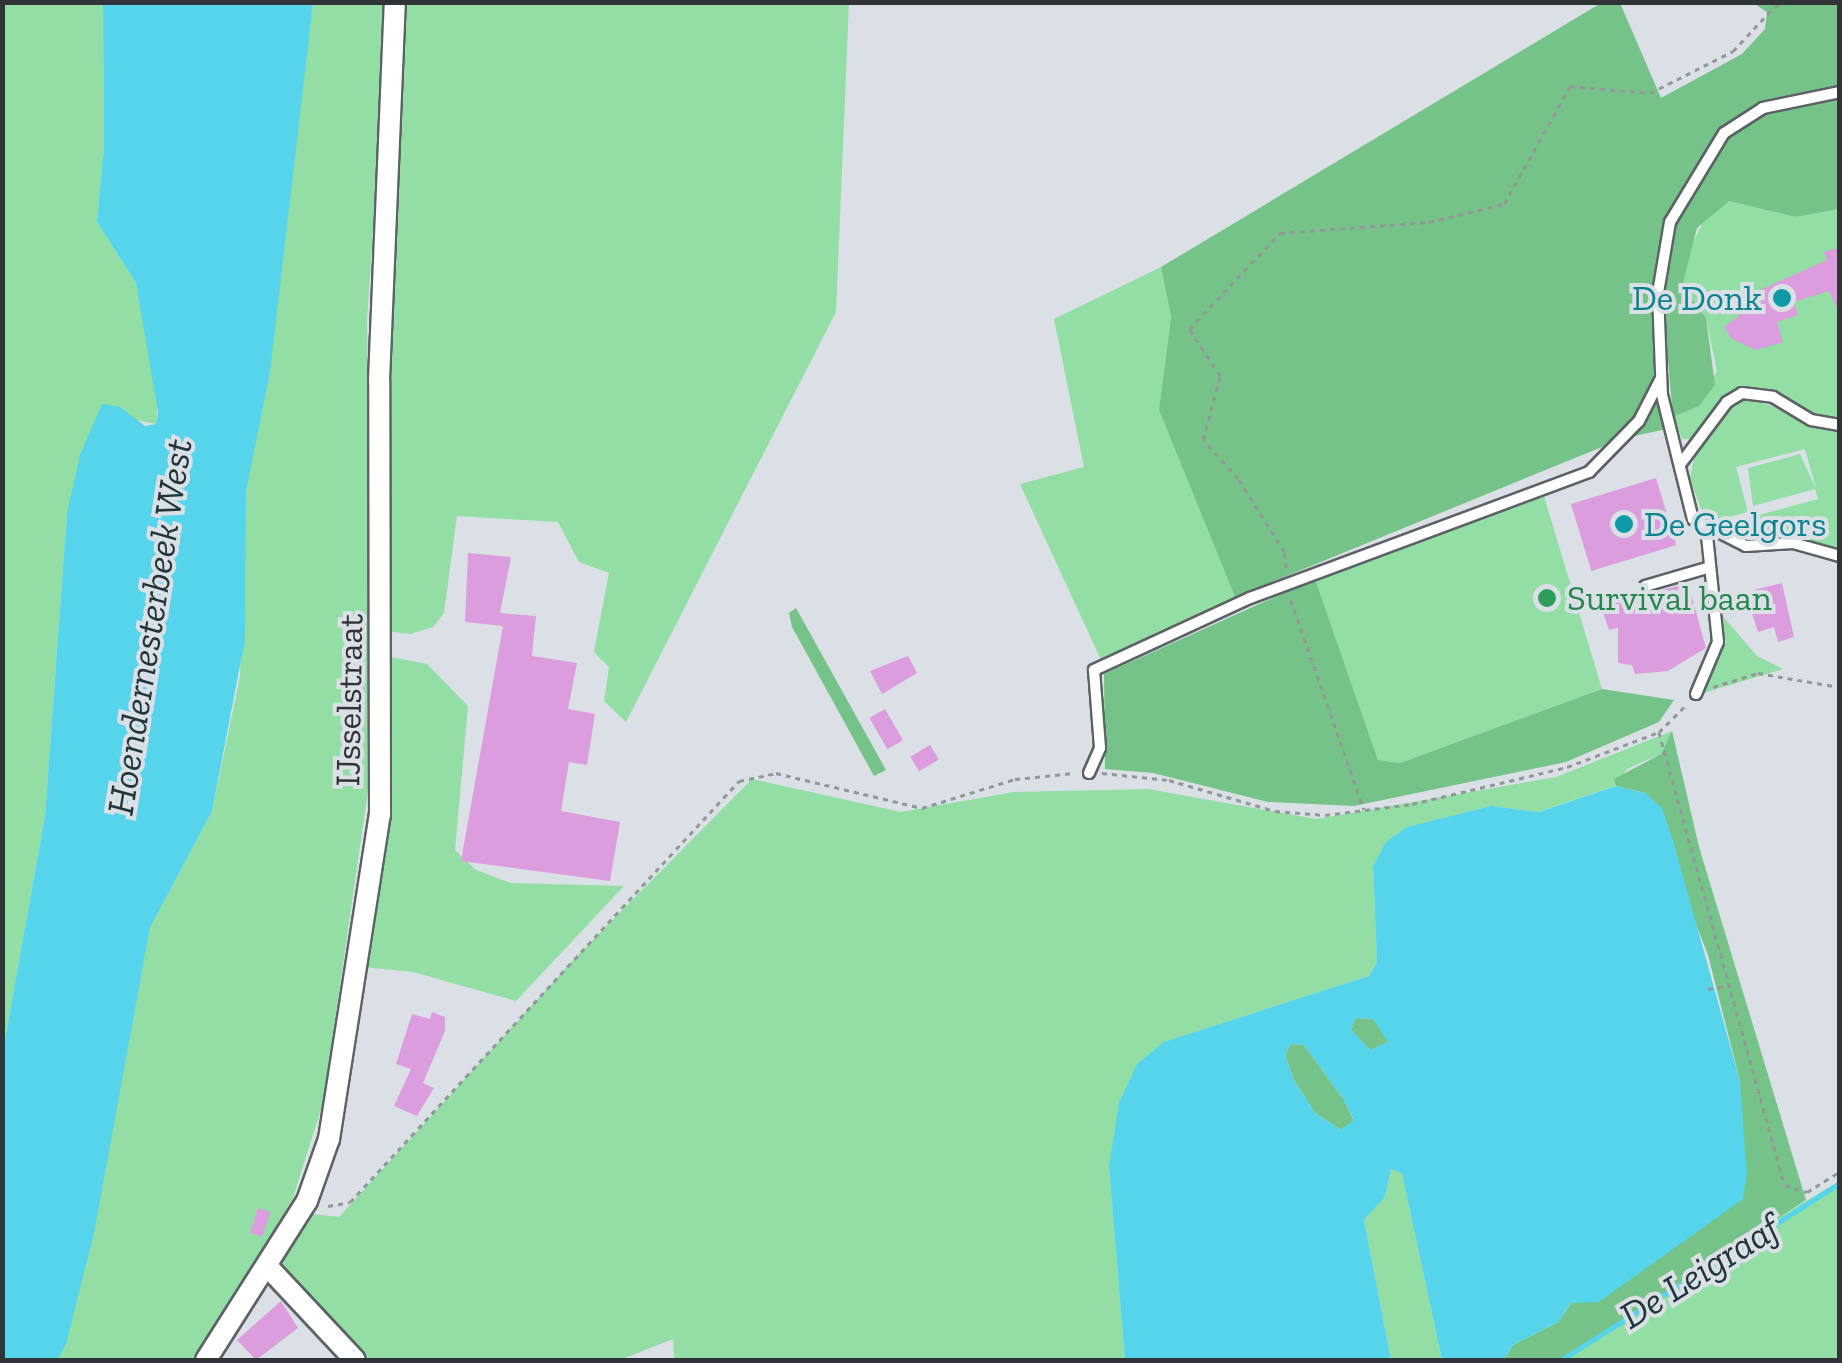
<!DOCTYPE html>
<style>
body{margin:0}
#map{position:relative;width:1842px;height:1363px;overflow:hidden;background:#dae0e5;font-family:"Zilla Slab",serif}
div>[style]{position:absolute}
.green>*{inset:0;background:#92dea5}
.forest>*{inset:0;background:#75c389}
.water>*{inset:0;background:#56d4ec}
.stream>*{height:5px;margin:-2.5px;padding:0 2.5px;transform-origin:2.5px;border-radius:2.5px;background:#56d4ec}
.building>*{inset:0;background:#dc9ddf;transform-origin:0 0}
.path>*{height:2.5px;margin-top:-1.25px;transform-origin:0;background:repeating-linear-gradient(90deg,#92979b 0 5px,transparent 0 10px)}
.roads{filter:drop-shadow(2px 0 #5d6267) drop-shadow(-2px 0 #5d6267) drop-shadow(0 2px #5d6267) drop-shadow(0 -2px #5d6267)}
.lane>*{height:10px;margin:-5px;padding:0 5px;transform-origin:5px;border-radius:5px;background:#fff}
.street>*{height:20px;margin:-10px;padding:0 10px;transform-origin:10px;border-radius:10px;background:#fff}
.dots>*{width:28px;height:28px;translate:-50% -50%;box-sizing:border-box;border:5px solid #dae0e5;border-radius:50%}
span{translate:-50% -50%;white-space:nowrap;text-align:center;line-height:1.15;-webkit-text-stroke:8px #dae0e5;paint-order:stroke}
.culture-label{font-size:35px;color:#0d838f}
.right{translate:-100% -50%;text-align:right}
.left{translate:0 -50%;text-align:left}
.leisure-label{font-size:35px;color:#27864d}
.street-label{font-size:35px;color:#313436}
.water-label{font-size:38px;color:#1f353a;font-style:italic}
.frame{position:absolute;inset:0;border:5px solid #313436;pointer-events:none}
</style>
<div id="map">
<div class="green">
<i style="clip-path:polygon(3px 3px,103px 3px,104px 146px,97px 222px,136px 283px,158px 400px,156px 424px,136px 420px,67px 513px,45px 816px,3px 1051px)"></i>
<i style="clip-path:polygon(313px 3px,388px 3px,367px 320px,374px 749px,323px 1103px,293px 1198px,199px 1360px,57px 1360px,100px 1191px,150px 928px,212px 811px,240px 676px,246px 491px)"></i>
<i style="clip-path:polygon(400px 3px,849px 3px,836px 312px,626px 722px,604px 701px,609px 667px,594px 652px,609px 573px,579px 562px,558px 522px,457px 516px,444px 613px,433px 627px,410px 634px,385px 631px,383px 196px)"></i>
<i style="clip-path:polygon(1729px 201px,1796px 217px,1839px 209px,1839px 421px,1820px 419px,1762px 388px,1740px 388px,1691px 439px,1682px 439px,1673px 417px,1699px 406px,1717px 371px,1706px 318px,1682px 287px,1689px 251px,1707px 214px)"></i>
<i style="clip-path:polygon(1161px 267px,1171px 317px,1159px 410px,1235px 597px,1101px 660px,1020px 484px,1084px 467px,1054px 319px)"></i>
<i style="clip-path:polygon(1746px 397px,1839px 429px,1839px 551px,1794px 538px,1750px 542px,1719px 526px,1818px 499px,1815px 489px,1753px 506px,1748px 468px,1800px 454px,1816px 489px,1805px 449px,1736px 467px,1748px 512px,1713px 521px,1701px 509px,1690px 478px,1694px 459px,1729px 407px)"></i>
<i style="clip-path:polygon(1543px 493px,1602px 689px,1400px 763px,1378px 760px,1315px 579px)"></i>
<i style="clip-path:polygon(1719px 612px,1757px 656px,1783px 669px,1697px 695px,1726px 642px)"></i>
<i style="clip-path:polygon(385px 656px,427px 664px,468px 706px,455px 850px,476px 870px,511px 883px,624px 886px,516px 1001px,413px 972px,363px 967px)"></i>
<i style="clip-path:polygon(1672px 731px,1661px 754px,1627px 769px,1615px 786px,1538px 812px,1491px 806px,1407px 828px,1373px 867px,1377px 962px,1369px 976px,1165px 1042px,1137px 1064px,1109px 1167px,1125px 1360px,674px 1360px,673px 1339px,620px 1360px,360px 1360px,278px 1264px,312px 1214px,339px 1217px,576px 957px,752px 779px,901px 812px,1014px 792px,1148px 789px,1316px 819px,1556px 777px)"></i>
<i style="clip-path:polygon(1391px 1169px,1402px 1172px,1442px 1360px,1391px 1360px,1364px 1220px,1385px 1197px)"></i>
<i style="clip-path:polygon(1839px 1181px,1839px 1360px,1561px 1360px,1694px 1269px)"></i>
</div>
<div class="forest">
<i style="clip-path:polygon(1601px 3px,1620px 3px,1661px 98px,1742px 54px,1765px 29px,1767px 12px,1753px 3px,1839px 3px,1839px 87px,1759px 104px,1730px 121px,1663px 227px,1654px 276px,1655px 385px,1667px 429px,1624px 438px,1235px 597px,1159px 410px,1171px 317px,1161px 267px)"></i>
<i style="clip-path:polygon(1839px 98px,1839px 209px,1796px 217px,1729px 201px,1697px 228px,1682px 287px,1706px 318px,1715px 385px,1699px 406px,1673px 417px,1663px 303px,1676px 221px,1732px 132px,1773px 110px)"></i>
<i style="clip-path:polygon(1315px 579px,1378px 760px,1400px 763px,1602px 689px,1674px 700px,1659px 722px,1566px 762px,1354px 806px,1268px 802px,1153px 773px,1105px 769px,1104px 674px)"></i>
<i style="clip-path:polygon(796px 608px,886px 770px,874px 776px,792px 627px,789px 613px)"></i>
<i style="clip-path:polygon(1672px 731px,1699px 847px,1806px 1200px,1561px 1360px,1503px 1360px,1513px 1345px,1558px 1322px,1572px 1302px,1599px 1302px,1627px 1279px,1740px 1081px,1708px 955px,1645px 793px,1616px 786px,1614px 779px,1661px 754px)"></i>
<i style="clip-path:polygon(1356px 1018px,1373px 1019px,1389px 1042px,1370px 1050px,1351px 1030px)"></i>
<i style="clip-path:polygon(1290px 1044px,1304px 1045px,1344px 1100px,1354px 1121px,1341px 1130px,1315px 1113px,1294px 1080px,1285px 1056px)"></i>
</div>
<div class="water">
<i style="clip-path:polygon(103px 3px,313px 3px,270px 372px,246px 491px,245px 640px,212px 811px,150px 928px,94px 1233px,66px 1344px,57px 1360px,3px 1360px,3px 1051px,45px 816px,67px 513px,80px 455px,102px 404px,120px 407px,145px 426px,156px 424px,158px 412px,136px 283px,97px 222px,104px 146px)"></i>
<i style="clip-path:polygon(evenodd,1616px 786px,1645px 793px,1662px 808px,1674px 844px,1740px 1081px,1747px 1175px,1743px 1199px,1599px 1302px,1571px 1303px,1558px 1322px,1513px 1345px,1503px 1360px,1442px 1360px,1402px 1173px,1391px 1169px,1385px 1197px,1364px 1220px,1391px 1360px,1125px 1360px,1109px 1167px,1119px 1103px,1137px 1064px,1164px 1042px,1369px 976px,1377px 962px,1373px 867px,1386px 842px,1407px 827px,1491px 806px,1539px 812px,1616px 786px,1356px 1018px,1373px 1019px,1388px 1042px,1370px 1050px,1351px 1030px,1356px 1018px,1616px 786px,1290px 1044px,1304px 1045px,1344px 1100px,1354px 1120px,1341px 1130px,1315px 1113px,1294px 1080px,1285px 1056px,1290px 1044px)"></i>
</div>
<div class="stream">
<i style="left:1561px;top:1360px;width:330px;rotate:-32.4deg"></i>
</div>
<div class="building">
<i style="clip-path:polygon(1840px 247px,1840px 315px,1829px 291px,1794px 302px,1798px 315px,1777px 322px,1783px 342px,1756px 350px,1732px 339px,1724px 327px,1739px 316px,1742px 299px,1762px 303px,1758px 291px,1827px 260px,1824px 252px)"></i>
<i style="left:1656px;top:478px;width:70px;height:89px;rotate:73deg"></i>
<i style="clip-path:polygon(468px 553px,511px 557px,500px 613px,536px 616px,532px 656px,577px 663px,568px 709px,595px 714px,587px 765px,569px 762px,561px 811px,620px 822px,610px 881px,461px 861px,503px 626px,465px 622px)"></i>
<i style="clip-path:polygon(1688px 583px,1706px 648px,1668px 671px,1635px 674px,1632px 665px,1618px 663px,1618px 628px,1609px 630px,1601px 607px)"></i>
<i style="clip-path:polygon(1782px 583px,1794px 637px,1778px 642px,1774px 627px,1758px 632px,1745px 592px)"></i>
<i style="clip-path:polygon(908px 656px,917px 673px,882px 694px,870px 671px)"></i>
<i style="left:885px;top:709px;width:36px;height:18px;rotate:60deg"></i>
<i style="left:930px;top:745px;width:17px;height:23px;rotate:59deg"></i>
<i style="clip-path:polygon(432px 1012px,445px 1017px,445px 1031px,423px 1083px,434px 1088px,417px 1116px,394px 1106px,411px 1069px,396px 1064px,412px 1014px,430px 1019px)"></i>
<i style="left:258px;top:1208px;width:13px;height:26px;rotate:18deg"></i>
<i style="clip-path:polygon(281px 1301px,298px 1328px,256px 1360px,237px 1340px)"></i>
</div>
<div class="path">
<i style="left:1286px;top:568px;width:16px;rotate:-97deg"></i>
<i style="left:1284px;top:552px;width:86px;rotate:-122.2deg"></i>
<i style="left:1238px;top:479px;width:52px;rotate:-131.9deg"></i>
<i style="left:1203px;top:440px;width:66px;rotate:-75.1deg"></i>
<i style="left:1220px;top:376px;width:56px;rotate:-123.4deg"></i>
<i style="left:1189px;top:329px;width:132px;rotate:-46.5deg"></i>
<i style="left:1280px;top:233px;width:149px;rotate:-4.2deg"></i>
<i style="left:1429px;top:222px;width:77px;rotate:-13.5deg"></i>
<i style="left:1504px;top:204px;width:135px;rotate:-60.8deg"></i>
<i style="left:1570px;top:86px;width:80px;rotate:5deg"></i>
<i style="left:1650px;top:93px;width:93px;rotate:-26.8deg"></i>
<i style="left:1733px;top:51px;width:60px;rotate:-47deg"></i>
<i style="left:1774px;top:7px;width:15px;rotate:-20deg"></i>
<i style="left:1291px;top:600px;width:222px;rotate:70.8deg"></i>
<i style="left:1713px;top:687px;width:47px;rotate:-17.3deg"></i>
<i style="left:1758px;top:673px;width:83px;rotate:9.7deg"></i>
<i style="left:1659px;top:732px;width:470px;rotate:74.5deg"></i>
<i style="left:1785px;top:1185px;width:23px;rotate:18deg"></i>
<i style="left:1807px;top:1192px;width:39px;rotate:-32deg"></i>
<i style="left:1102px;top:773px;width:67px;rotate:6deg"></i>
<i style="left:1169px;top:780px;width:110px;rotate:16.3deg"></i>
<i style="left:1275px;top:811px;width:50px;rotate:4.6deg"></i>
<i style="left:1325px;top:815px;width:88px;rotate:-7.2deg"></i>
<i style="left:1412px;top:804px;width:159px;rotate:-13.4deg"></i>
<i style="left:1567px;top:767px;width:98px;rotate:-20.8deg"></i>
<i style="left:1659px;top:732px;width:38px;rotate:-45deg"></i>
<i style="left:1708px;top:989px;width:18px;rotate:-9deg"></i>
<i style="left:328px;top:1206px;width:22px;rotate:-10deg"></i>
<i style="left:350px;top:1202px;width:573px;rotate:-47.26deg"></i>
<i style="left:739px;top:781px;width:38px;rotate:-12deg"></i>
<i style="left:776px;top:773px;width:150px;rotate:13.5deg"></i>
<i style="left:922px;top:808px;width:97px;rotate:-17.3deg"></i>
<i style="left:1015px;top:779px;width:59px;rotate:-5.8deg"></i>
</div>
<div class="roads">
<div class="lane">
<i style="left:1840px;top:92px;width:79px;rotate:168.3deg"></i>
<i style="left:1763px;top:108px;width:46px;rotate:147.3deg"></i>
<i style="left:1724px;top:133px;width:104px;rotate:121.2deg"></i>
<i style="left:1670px;top:222px;width:72px;rotate:99.6deg"></i>
<i style="left:1658px;top:293px;width:102px;rotate:87.8deg"></i>
<i style="left:1662px;top:395px;width:128px;rotate:76deg"></i>
<i style="left:1693px;top:519px;width:59px;rotate:27deg"></i>
<i style="left:1746px;top:546px;width:47px;rotate:-3.7deg"></i>
<i style="left:1793px;top:543px;width:49px;rotate:15.5deg"></i>
<i style="left:1682px;top:462px;width:75px;rotate:-53.1deg"></i>
<i style="left:1727px;top:402px;width:17px;rotate:-31deg"></i>
<i style="left:1742px;top:393px;width:31px;rotate:7deg"></i>
<i style="left:1773px;top:397px;width:44px;rotate:31.2deg"></i>
<i style="left:1811px;top:420px;width:29px;rotate:10deg"></i>
<i style="left:1645px;top:586px;width:65px;rotate:-16.2deg"></i>
<i style="left:1696px;top:694px;width:56px;rotate:-67.1deg"></i>
<i style="left:1718px;top:642px;width:117px;rotate:-95.9deg"></i>
<i style="left:1089px;top:773px;width:27px;rotate:-66deg"></i>
<i style="left:1100px;top:748px;width:78px;rotate:-94.4deg"></i>
<i style="left:1094px;top:670px;width:172px;rotate:-24.8deg"></i>
<i style="left:1250px;top:598px;width:362px;rotate:-20.4deg"></i>
<i style="left:1589px;top:472px;width:71px;rotate:-45.6deg"></i>
<i style="left:1639px;top:421px;width:46px;rotate:-62.9deg"></i>
</div>
<div class="street">
<i style="left:268px;top:1267px;width:127px;rotate:46.9deg"></i>
<i style="left:206px;top:1360px;width:188px;rotate:-57.6deg"></i>
<i style="left:307px;top:1201px;width:66px;rotate:-70.5deg"></i>
<i style="left:329px;top:1139px;width:328px;rotate:-81.1deg"></i>
<i style="left:380px;top:815px;width:435px;rotate:-90.1deg"></i>
<i style="left:379px;top:380px;width:378px;rotate:-87.6deg"></i>
</div>
</div>
<div class="dots">
<i style="left:1782px;top:298px;background:#0f9aa8"></i>
<i style="left:1624px;top:524px;background:#0f9aa8"></i>
<i style="left:1547px;top:598px;background:#2e9e5b"></i>
</div>
<div class="culture-label">
<span class="right" style="left:1762px;top:298px">De Donk</span>
<span class="left" style="left:1644px;top:524px">De Geelgors</span>
</div>
<div class="leisure-label">
<span class="left" style="left:1567px;top:598px">Survival baan</span>
</div>
<div class="street-label">
<span style="left:349px;top:700px;rotate:-89deg">IJsselstraat</span>
</div>
<div class="water-label">
<span style="left:150px;top:627px;rotate:-81deg">Hoendernesterbeek West</span>
<span style="left:1700px;top:1272px;rotate:-32deg">De Leigraaf</span>
</div>
<div class="frame"></div>
</div>
